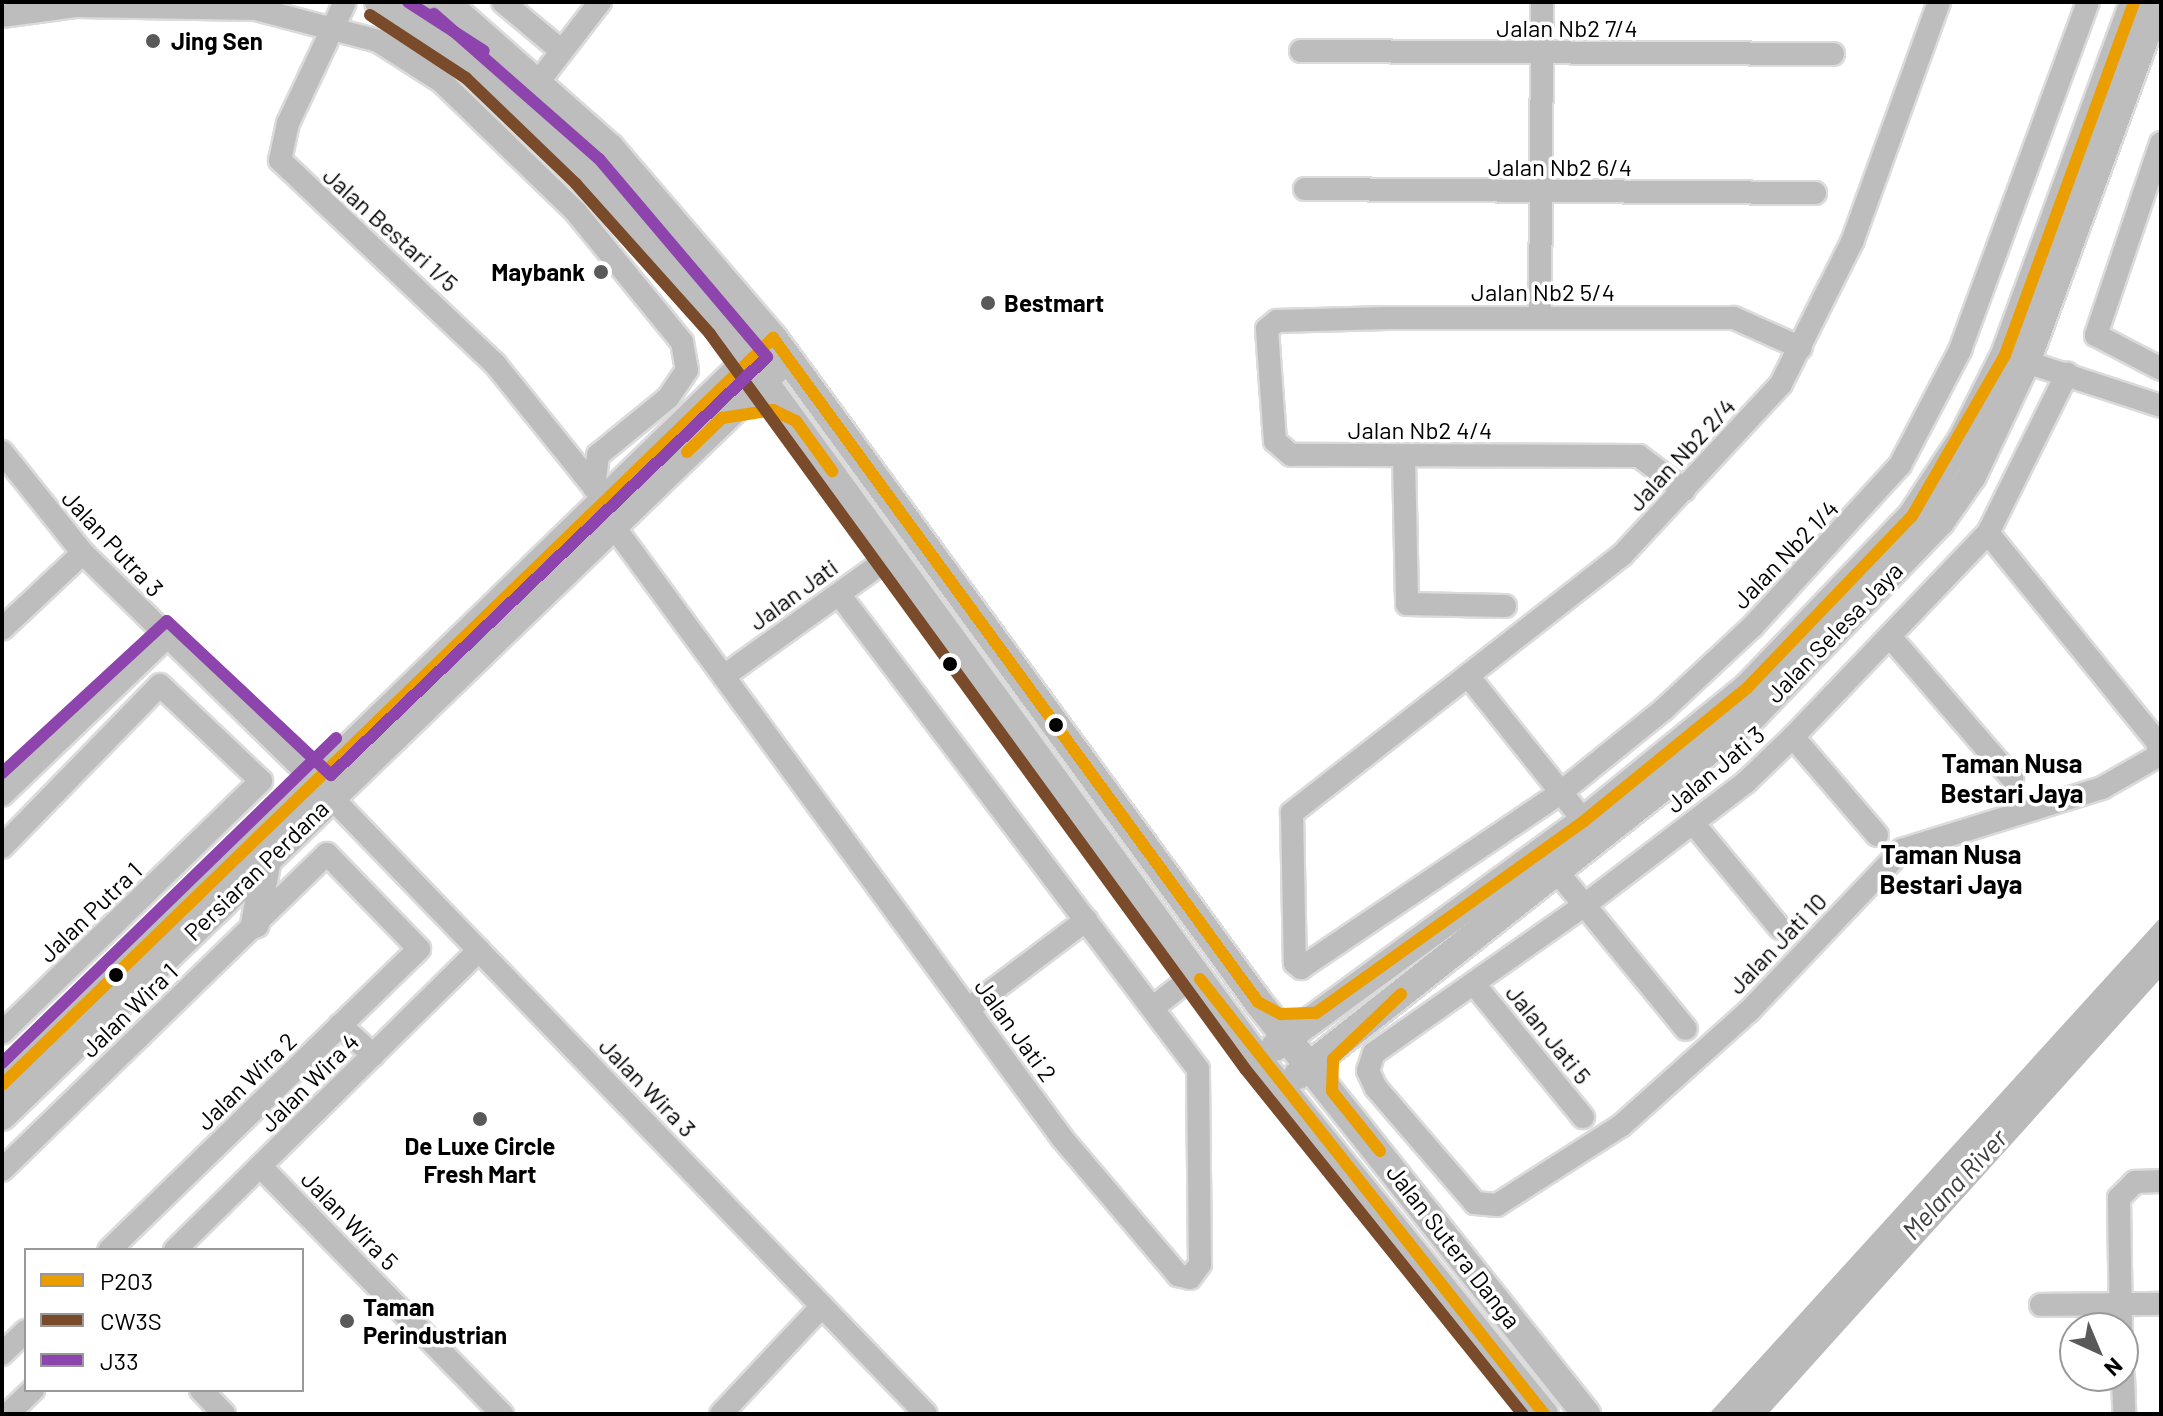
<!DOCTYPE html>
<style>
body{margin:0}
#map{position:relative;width:2163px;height:1416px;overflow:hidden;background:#fff;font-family:Barlow,sans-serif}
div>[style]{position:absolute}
.water>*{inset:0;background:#bababa}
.roads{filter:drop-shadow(2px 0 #dbdbdb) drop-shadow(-2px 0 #dbdbdb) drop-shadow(0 2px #dbdbdb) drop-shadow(0 -2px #dbdbdb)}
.minor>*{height:22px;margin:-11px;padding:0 11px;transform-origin:11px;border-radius:11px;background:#bdbdbd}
.major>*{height:28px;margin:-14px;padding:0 14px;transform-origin:14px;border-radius:14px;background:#bdbdbd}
.bus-1>*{height:12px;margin:-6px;padding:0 6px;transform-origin:6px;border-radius:6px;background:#eb9e00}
.bus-2>*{height:12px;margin:-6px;padding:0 6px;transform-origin:6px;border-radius:6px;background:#7a4b2a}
.bus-3>*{height:12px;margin:-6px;padding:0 6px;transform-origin:6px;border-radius:6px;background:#8e44ad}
.dots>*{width:22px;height:22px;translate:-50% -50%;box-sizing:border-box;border:4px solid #fff;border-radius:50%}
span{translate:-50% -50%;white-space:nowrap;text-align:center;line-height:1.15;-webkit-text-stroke:7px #fff;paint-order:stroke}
.street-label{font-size:24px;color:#000}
.poi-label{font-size:24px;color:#000;font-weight:700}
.left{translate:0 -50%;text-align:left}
.right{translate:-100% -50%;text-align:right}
.neighbourhood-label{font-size:26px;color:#000;font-weight:700}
.water-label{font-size:26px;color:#3d3d3d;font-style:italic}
.frame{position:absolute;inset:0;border:4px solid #000;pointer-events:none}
.legend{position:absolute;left:24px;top:1248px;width:280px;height:144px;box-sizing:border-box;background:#fff;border:2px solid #999;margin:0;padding:10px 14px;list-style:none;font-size:24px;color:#000}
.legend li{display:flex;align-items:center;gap:16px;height:40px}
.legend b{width:40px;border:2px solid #999}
.north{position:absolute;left:2059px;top:1312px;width:80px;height:80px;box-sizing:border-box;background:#fff;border:2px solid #999;border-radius:50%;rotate:136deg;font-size:22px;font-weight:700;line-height:32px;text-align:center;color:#000}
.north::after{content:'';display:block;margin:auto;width:28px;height:36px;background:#595959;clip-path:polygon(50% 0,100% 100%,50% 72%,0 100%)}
</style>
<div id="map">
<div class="water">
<i style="clip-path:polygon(2161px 917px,2161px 978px,1768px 1414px,1709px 1414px)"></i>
</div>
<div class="roads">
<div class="minor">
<i style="left:345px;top:2px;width:134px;rotate:115.2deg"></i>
<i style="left:288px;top:123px;width:38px;rotate:102deg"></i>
<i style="left:280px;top:160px;width:296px;rotate:43.5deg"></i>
<i style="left:495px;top:364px;width:164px;rotate:51.2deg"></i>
<i style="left:503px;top:2px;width:72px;rotate:39.9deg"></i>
<i style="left:1939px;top:2px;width:255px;rotate:109.9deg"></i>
<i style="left:1852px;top:242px;width:159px;rotate:116.6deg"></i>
<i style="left:1781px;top:384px;width:233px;rotate:132.9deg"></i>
<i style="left:1622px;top:555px;width:419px;rotate:142deg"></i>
<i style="left:1292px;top:813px;width:150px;rotate:88.9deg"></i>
<i style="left:1295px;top:963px;width:8px;rotate:40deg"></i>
<i style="left:1301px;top:968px;width:313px;rotate:-34deg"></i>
<i style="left:1560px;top:793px;width:134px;rotate:-38.9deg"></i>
<i style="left:1664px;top:709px;width:122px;rotate:-43deg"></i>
<i style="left:1753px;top:626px;width:218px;rotate:-47.6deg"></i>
<i style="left:1900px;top:465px;width:130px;rotate:-62.4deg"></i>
<i style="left:1960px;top:350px;width:371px;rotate:-69.8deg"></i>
<i style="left:2px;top:16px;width:76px;rotate:-7.6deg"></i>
<i style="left:77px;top:6px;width:179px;rotate:1deg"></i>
<i style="left:256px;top:9px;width:126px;rotate:14.7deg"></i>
<i style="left:378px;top:41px;width:76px;rotate:32.6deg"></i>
<i style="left:442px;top:82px;width:187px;rotate:44.1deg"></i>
<i style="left:576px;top:212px;width:168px;rotate:50.8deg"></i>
<i style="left:682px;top:342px;width:28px;rotate:80deg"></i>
<i style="left:687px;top:370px;width:34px;rotate:124deg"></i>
<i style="left:668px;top:398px;width:90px;rotate:140.8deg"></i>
<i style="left:598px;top:455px;width:33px;rotate:97deg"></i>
<i style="left:417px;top:21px;width:21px;rotate:-67deg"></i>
<i style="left:1301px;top:51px;width:532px;rotate:0.32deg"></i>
<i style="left:539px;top:81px;width:100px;rotate:-52.3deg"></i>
<i style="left:2161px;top:143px;width:203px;rotate:108.7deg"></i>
<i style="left:2096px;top:335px;width:73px;rotate:27.6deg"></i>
<i style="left:1305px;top:189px;width:510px;rotate:0.45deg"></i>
<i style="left:1540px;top:318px;width:316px;rotate:-89.6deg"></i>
<i style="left:2014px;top:358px;width:155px;rotate:18.1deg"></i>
<i style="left:2px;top:452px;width:129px;rotate:51.3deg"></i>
<i style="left:83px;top:553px;width:348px;rotate:44.5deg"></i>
<i style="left:331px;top:797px;width:857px;rotate:46.04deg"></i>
<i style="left:1404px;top:457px;width:147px;rotate:88.8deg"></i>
<i style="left:1407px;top:604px;width:98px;rotate:1.2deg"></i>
<i style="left:1684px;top:490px;width:56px;rotate:-142.9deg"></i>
<i style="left:1639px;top:456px;width:348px;rotate:-179.8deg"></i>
<i style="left:1291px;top:455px;width:21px;rotate:-139deg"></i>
<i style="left:1275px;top:441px;width:112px;rotate:-94.1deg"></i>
<i style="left:1267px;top:329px;width:13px;rotate:-39deg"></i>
<i style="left:1277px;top:321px;width:110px;rotate:-1.6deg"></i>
<i style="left:1387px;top:318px;width:347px"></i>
<i style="left:1734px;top:318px;width:73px;rotate:24.1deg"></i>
<i style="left:612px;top:524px;width:761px;rotate:53.76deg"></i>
<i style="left:1062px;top:1138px;width:180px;rotate:49.7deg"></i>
<i style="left:1178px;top:1275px;width:12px;rotate:14deg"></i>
<i style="left:1190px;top:1278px;width:17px;rotate:-54deg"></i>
<i style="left:1200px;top:1264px;width:195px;rotate:-90.6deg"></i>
<i style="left:1198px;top:1069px;width:595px;rotate:-127.08deg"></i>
<i style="left:1988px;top:533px;width:270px;rotate:51deg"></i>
<i style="left:2158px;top:743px;width:13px;rotate:90deg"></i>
<i style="left:2158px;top:756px;width:64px;rotate:150.3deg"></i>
<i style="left:2102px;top:788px;width:209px;rotate:162.8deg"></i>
<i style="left:1902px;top:850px;width:222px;rotate:133.5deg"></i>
<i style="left:1749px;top:1011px;width:171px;rotate:138.1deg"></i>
<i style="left:1622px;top:1125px;width:148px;rotate:147.4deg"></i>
<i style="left:1497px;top:1205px;width:22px;rotate:-175deg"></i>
<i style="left:1475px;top:1203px;width:152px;rotate:-130.7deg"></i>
<i style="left:1376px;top:1088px;width:19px;rotate:-115deg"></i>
<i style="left:1368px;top:1071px;width:19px;rotate:-72deg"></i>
<i style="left:1374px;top:1053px;width:254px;rotate:-35.1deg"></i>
<i style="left:1582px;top:907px;width:206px;rotate:-37.3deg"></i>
<i style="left:1746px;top:782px;width:65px;rotate:-43.8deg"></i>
<i style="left:1793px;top:737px;width:282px;rotate:-46.3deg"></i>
<i style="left:1988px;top:533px;width:178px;rotate:-63.6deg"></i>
<i style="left:2px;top:629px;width:111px;rotate:-43.2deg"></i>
<i style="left:1892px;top:639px;width:184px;rotate:49.2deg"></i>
<i style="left:724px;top:676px;width:208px;rotate:-35.6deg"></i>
<i style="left:1469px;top:677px;width:184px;rotate:51.4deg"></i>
<i style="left:1584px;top:821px;width:13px;rotate:23deg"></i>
<i style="left:1793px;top:737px;width:129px;rotate:49.4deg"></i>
<i style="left:2px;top:795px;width:228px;rotate:-43.8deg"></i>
<i style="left:1693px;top:823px;width:136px;rotate:50.4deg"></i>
<i style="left:2px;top:847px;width:226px;rotate:-45.7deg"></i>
<i style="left:160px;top:685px;width:139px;rotate:43.5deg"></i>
<i style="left:261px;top:781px;width:361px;rotate:135.8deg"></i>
<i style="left:1559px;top:874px;width:200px;rotate:50.7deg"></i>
<i style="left:1474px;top:984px;width:172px;rotate:50.7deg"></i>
<i style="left:1155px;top:1006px;width:52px;rotate:-38deg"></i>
<i style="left:968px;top:1009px;width:148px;rotate:-37deg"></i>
<i style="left:340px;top:1025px;width:45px;rotate:42.3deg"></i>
<i style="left:260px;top:1166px;width:347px;rotate:45.7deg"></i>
<i style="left:2px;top:1170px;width:453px;rotate:-44.2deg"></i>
<i style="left:327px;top:854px;width:132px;rotate:45.9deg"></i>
<i style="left:419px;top:949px;width:432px;rotate:135.8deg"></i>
<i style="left:175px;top:1250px;width:427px;rotate:-44.6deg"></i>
<i style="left:2041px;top:1305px;width:120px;rotate:-0.5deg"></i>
<i style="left:2121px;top:1328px;width:130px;rotate:-90.9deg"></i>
<i style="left:2119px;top:1198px;width:23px;rotate:-45deg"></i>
<i style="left:2135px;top:1182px;width:26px;rotate:-2deg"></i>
<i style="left:2px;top:1354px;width:33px;rotate:-44deg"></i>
<i style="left:2123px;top:1376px;width:38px;rotate:88deg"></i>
<i style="left:201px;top:1390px;width:33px;rotate:46deg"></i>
<i style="left:8px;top:1414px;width:35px;rotate:-44deg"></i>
<i style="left:721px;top:1414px;width:148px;rotate:-46.9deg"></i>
</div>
<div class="major">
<i style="left:379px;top:2px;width:116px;rotate:33deg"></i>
<i style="left:476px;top:65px;width:156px;rotate:44deg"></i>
<i style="left:588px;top:173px;width:202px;rotate:48.4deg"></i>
<i style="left:722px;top:324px;width:912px;rotate:53.92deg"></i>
<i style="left:1259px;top:1061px;width:454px;rotate:51.1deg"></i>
<i style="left:445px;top:2px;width:220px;rotate:41.5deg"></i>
<i style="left:610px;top:148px;width:250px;rotate:49.4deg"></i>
<i style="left:773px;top:338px;width:822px;rotate:53.85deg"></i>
<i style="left:1258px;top:1002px;width:527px;rotate:51.48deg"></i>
<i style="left:255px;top:924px;width:66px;rotate:-79.5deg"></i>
<i style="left:1275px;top:1047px;width:383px;rotate:-36.2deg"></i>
<i style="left:1584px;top:821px;width:210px;rotate:-39.2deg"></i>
<i style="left:1747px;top:688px;width:238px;rotate:-46.2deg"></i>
<i style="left:1912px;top:516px;width:91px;rotate:-56.7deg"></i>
<i style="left:1962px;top:440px;width:95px;rotate:-63.2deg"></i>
<i style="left:2005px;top:355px;width:376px;rotate:-69.9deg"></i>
<i style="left:1298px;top:1075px;width:581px;rotate:-38.29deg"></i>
<i style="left:1754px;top:715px;width:268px;rotate:-46.1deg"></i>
<i style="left:1940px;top:522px;width:56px;rotate:-55.2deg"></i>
<i style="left:1972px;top:476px;width:126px;rotate:-64.7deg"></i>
<i style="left:2026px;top:362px;width:383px;rotate:-69.9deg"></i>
<i style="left:2px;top:1085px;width:1061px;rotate:-44.16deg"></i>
<i style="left:2px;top:1116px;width:1080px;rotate:-43.99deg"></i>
</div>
</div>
<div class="bus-1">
<i style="left:687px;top:452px;width:49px;rotate:-44.2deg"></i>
<i style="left:722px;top:418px;width:52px;rotate:-8.9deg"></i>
<i style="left:773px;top:410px;width:25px;rotate:26deg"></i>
<i style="left:796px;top:421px;width:62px;rotate:54.2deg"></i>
<i style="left:1200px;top:979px;width:555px;rotate:51.66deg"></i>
<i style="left:2px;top:1085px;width:1074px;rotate:-44.09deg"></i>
<i style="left:773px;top:338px;width:822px;rotate:53.85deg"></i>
<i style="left:1258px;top:1002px;width:26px;rotate:28deg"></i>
<i style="left:1281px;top:1014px;width:35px;rotate:-2deg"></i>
<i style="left:1316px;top:1013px;width:330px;rotate:-35.6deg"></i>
<i style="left:1584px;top:821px;width:210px;rotate:-39.2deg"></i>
<i style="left:1747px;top:688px;width:238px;rotate:-46.2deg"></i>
<i style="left:1912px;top:516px;width:186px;rotate:-60deg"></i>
<i style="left:2005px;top:355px;width:376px;rotate:-69.9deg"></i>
<i style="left:1380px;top:1151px;width:77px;rotate:-128.7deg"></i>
<i style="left:1332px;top:1091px;width:32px;rotate:-88deg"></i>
<i style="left:1333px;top:1059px;width:94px;rotate:-43.7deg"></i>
</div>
<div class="bus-2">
<i style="left:370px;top:15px;width:115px;rotate:33.3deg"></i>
<i style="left:466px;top:78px;width:153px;rotate:43.9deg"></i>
<i style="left:576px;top:184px;width:201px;rotate:48.2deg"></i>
<i style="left:710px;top:334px;width:910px;rotate:53.94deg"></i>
<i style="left:1246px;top:1070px;width:442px;rotate:51.2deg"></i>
</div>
<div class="bus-3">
<i style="left:408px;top:2px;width:90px;rotate:32.8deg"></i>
<i style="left:2px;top:773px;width:224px;rotate:-42.7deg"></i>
<i style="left:167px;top:621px;width:225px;rotate:43.2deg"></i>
<i style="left:331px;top:775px;width:604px;rotate:-43.79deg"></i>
<i style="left:767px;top:357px;width:260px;rotate:-130.3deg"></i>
<i style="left:599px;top:159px;width:220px;rotate:-138.7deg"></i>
<i style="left:2px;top:1063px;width:466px;rotate:-44.2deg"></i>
</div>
<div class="dots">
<i style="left:153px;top:41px;background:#595959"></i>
<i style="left:601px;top:272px;background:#595959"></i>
<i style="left:988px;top:303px;background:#595959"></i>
<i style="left:950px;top:664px;background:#000"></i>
<i style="left:1056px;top:725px;background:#000"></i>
<i style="left:116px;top:975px;background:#000"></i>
<i style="left:480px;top:1119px;background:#595959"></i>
<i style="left:347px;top:1321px;background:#595959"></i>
</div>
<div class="street-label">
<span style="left:1567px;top:28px">Jalan Nb2 7/4</span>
<span style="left:1560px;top:167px">Jalan Nb2 6/4</span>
<span style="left:391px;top:229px;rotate:42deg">Jalan Bestari 1/5</span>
<span style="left:1543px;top:292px">Jalan Nb2 5/4</span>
<span style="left:1420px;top:430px">Jalan Nb2 4/4</span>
<span style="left:1681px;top:454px;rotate:-47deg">Jalan Nb2 2/4</span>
<span style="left:113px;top:543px;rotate:47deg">Jalan Putra 3</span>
<span style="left:1785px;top:554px;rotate:-46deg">Jalan Nb2 1/4</span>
<span style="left:793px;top:594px;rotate:-36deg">Jalan Jati</span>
<span style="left:1834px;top:632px;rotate:-46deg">Jalan Selesa Jaya</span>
<span style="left:1715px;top:769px;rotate:-40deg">Jalan Jati 3</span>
<span style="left:256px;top:870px;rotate:-44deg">Persiaran Perdana</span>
<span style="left:90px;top:912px;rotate:-44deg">Jalan Putra 1</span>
<span style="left:1777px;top:943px;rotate:-46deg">Jalan Jati 10</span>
<span style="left:129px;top:1010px;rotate:-44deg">Jalan Wira 1</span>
<span style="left:1016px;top:1030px;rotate:54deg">Jalan Jati 2</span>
<span style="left:1549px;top:1034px;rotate:51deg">Jalan Jati 5</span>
<span style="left:246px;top:1081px;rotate:-44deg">Jalan Wira 2</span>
<span style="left:309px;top:1082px;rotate:-45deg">Jalan Wira 4</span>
<span style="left:648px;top:1087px;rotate:46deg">Jalan Wira 3</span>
<span style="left:350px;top:1220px;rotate:46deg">Jalan Wira 5</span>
<span style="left:1454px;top:1246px;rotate:52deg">Jalan Sutera Danga</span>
</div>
<div class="poi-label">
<span class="left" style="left:171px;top:41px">Jing Sen</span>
<span class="right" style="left:585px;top:272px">Maybank</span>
<span class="left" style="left:1004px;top:303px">Bestmart</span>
<span style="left:480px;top:1160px">De Luxe Circle<br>Fresh Mart</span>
<span class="left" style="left:363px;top:1321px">Taman<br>Perindustrian</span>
</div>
<div class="neighbourhood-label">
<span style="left:2012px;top:778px">Taman Nusa<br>Bestari Jaya</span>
<span style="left:1951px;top:869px">Taman Nusa<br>Bestari Jaya</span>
</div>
<div class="water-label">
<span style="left:1954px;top:1184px;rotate:-47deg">Melana River</span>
</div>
<div class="frame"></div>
<ul class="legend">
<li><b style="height:10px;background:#eb9e00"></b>P203</li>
<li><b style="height:10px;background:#7a4b2a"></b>CW3S</li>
<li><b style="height:10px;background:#8e44ad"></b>J33</li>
</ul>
<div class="north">N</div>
</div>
